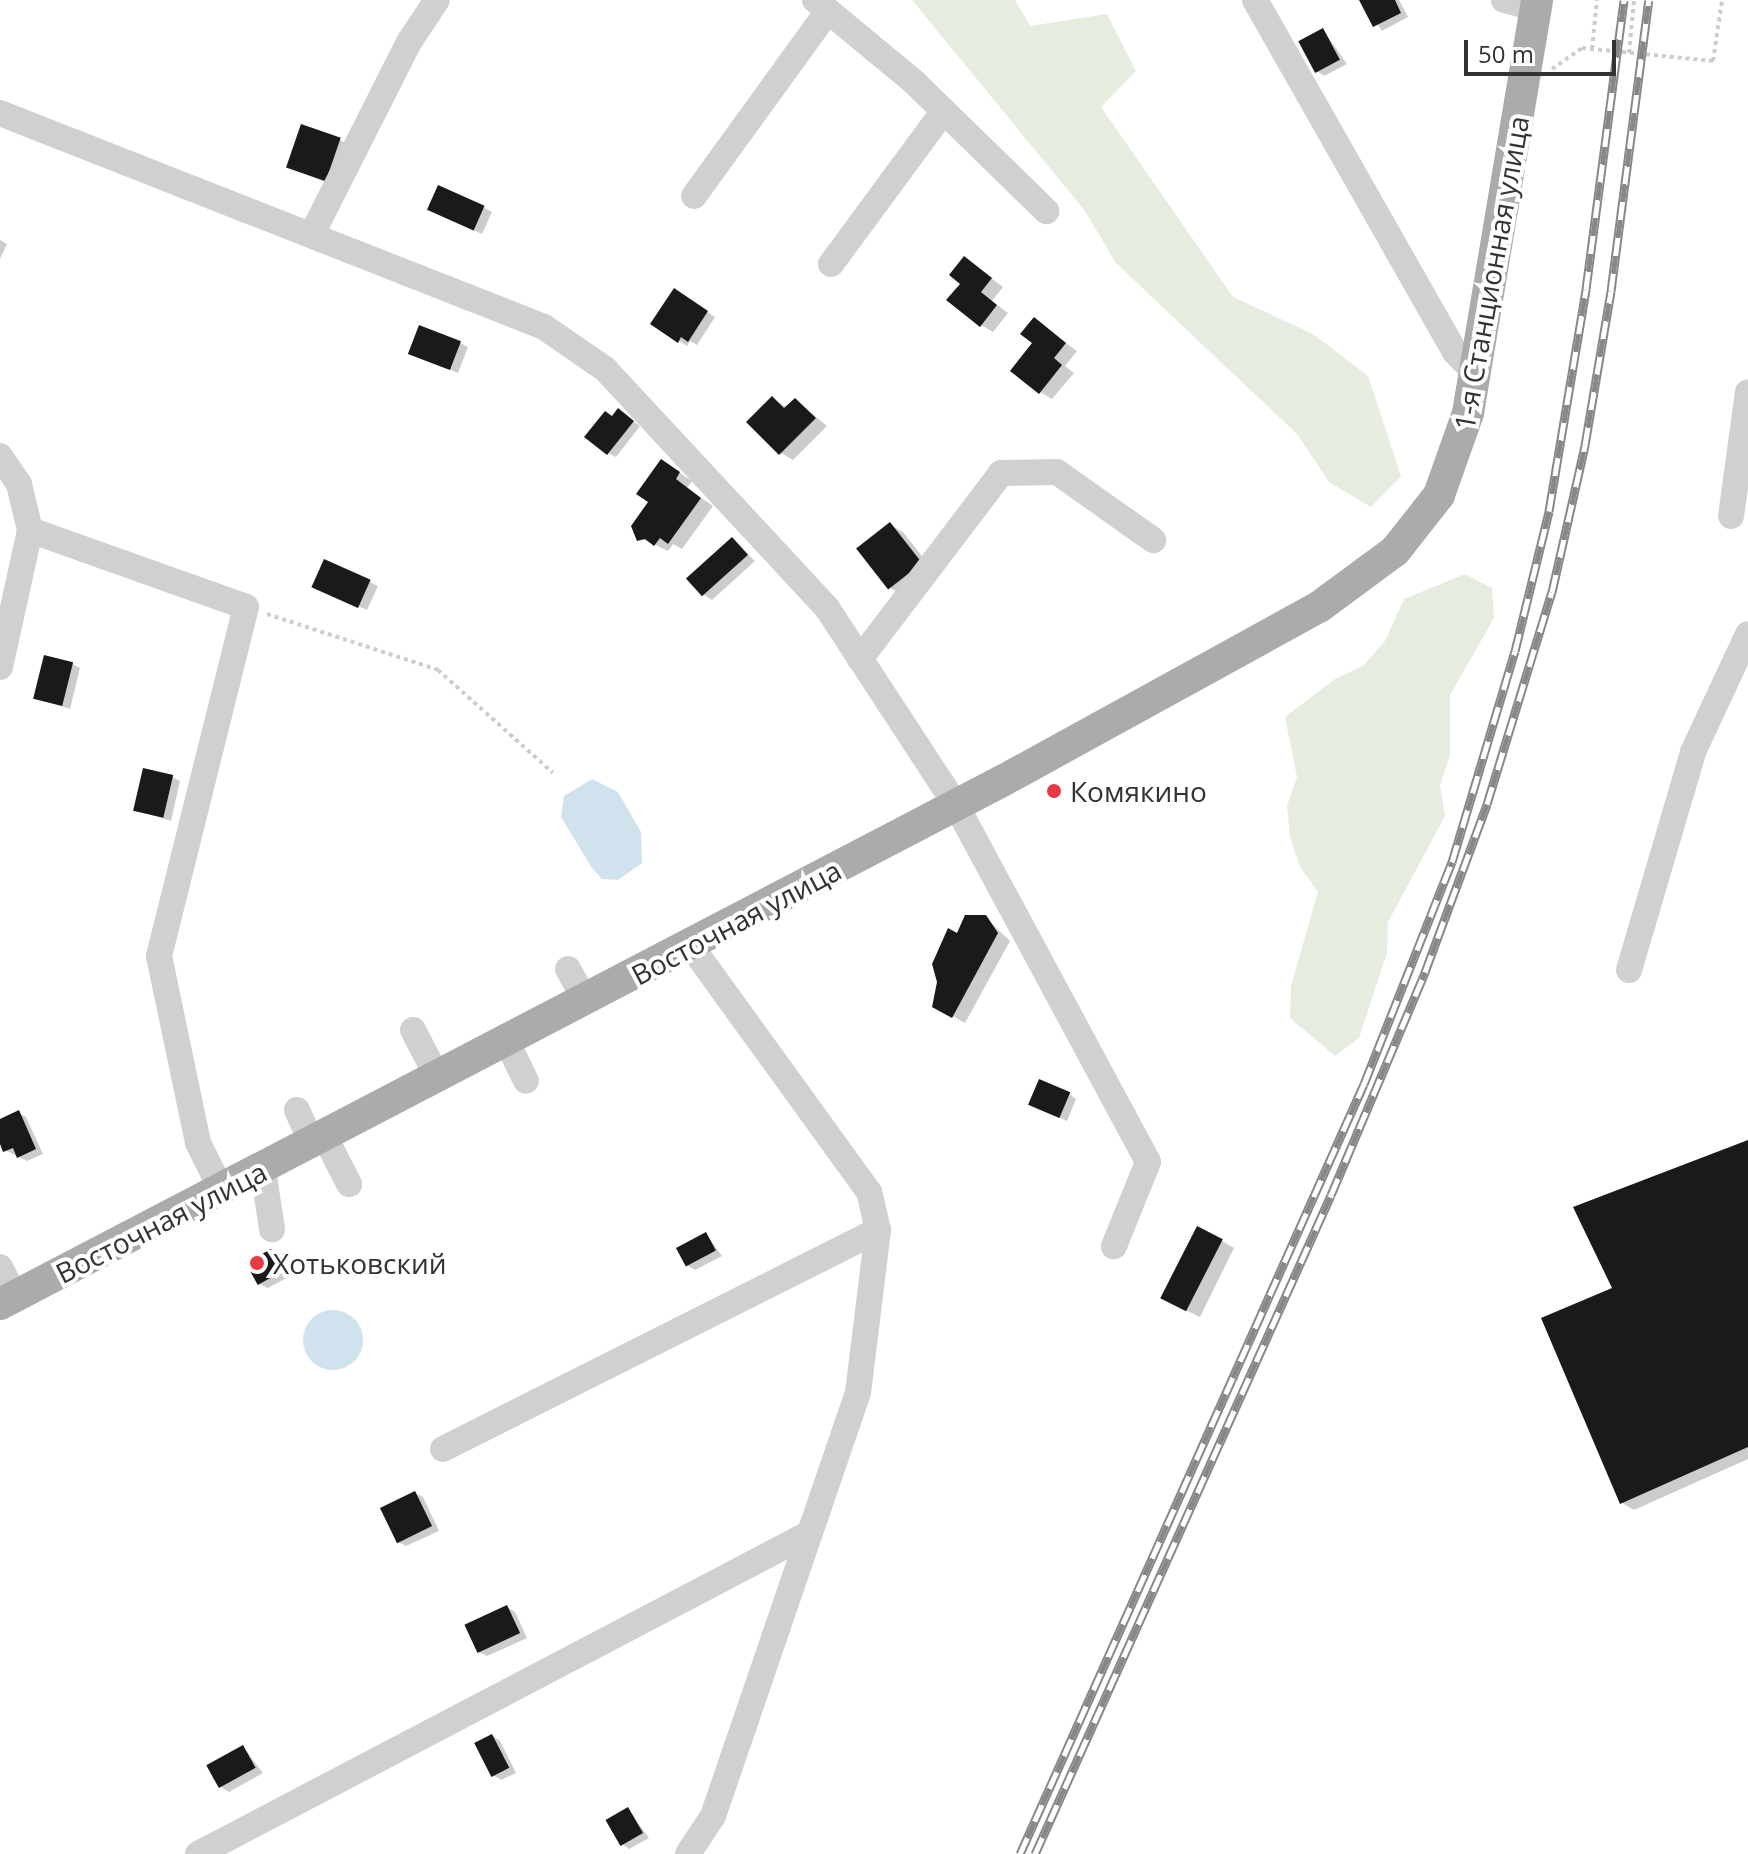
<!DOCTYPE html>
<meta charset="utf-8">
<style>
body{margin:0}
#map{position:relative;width:1748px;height:1854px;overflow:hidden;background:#fff;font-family:"Open Sans",sans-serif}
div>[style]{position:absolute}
.green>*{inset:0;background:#e6ecdf}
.water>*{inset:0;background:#cfe2ee}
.round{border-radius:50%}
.shadow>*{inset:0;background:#0003}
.building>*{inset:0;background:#1a1a1a;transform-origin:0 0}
.path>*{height:4px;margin-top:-2px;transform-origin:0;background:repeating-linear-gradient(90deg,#cdcdcd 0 4px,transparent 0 8px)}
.minor>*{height:26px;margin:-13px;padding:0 13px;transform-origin:13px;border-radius:13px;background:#d0d0d0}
.major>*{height:32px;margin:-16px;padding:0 16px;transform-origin:16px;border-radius:16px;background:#ababab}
.rail>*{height:9px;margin-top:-4.5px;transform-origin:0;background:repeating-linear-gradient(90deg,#fff 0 18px,#888 0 36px);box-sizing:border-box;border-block:2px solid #888}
.dots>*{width:22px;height:22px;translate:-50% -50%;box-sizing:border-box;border:4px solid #fff;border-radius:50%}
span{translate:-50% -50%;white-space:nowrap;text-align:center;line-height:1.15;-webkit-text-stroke:8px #fff;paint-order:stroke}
.street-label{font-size:28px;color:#333}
.poi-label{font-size:28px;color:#333}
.left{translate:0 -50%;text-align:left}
.scale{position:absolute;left:1464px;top:40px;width:152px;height:36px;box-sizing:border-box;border:4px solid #333;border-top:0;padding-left:10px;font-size:24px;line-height:28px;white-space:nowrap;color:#333;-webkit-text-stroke:6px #fff;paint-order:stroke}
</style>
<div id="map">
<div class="green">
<i style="clip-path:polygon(912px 0,1015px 0,1030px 26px,1107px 14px,1136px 71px,1101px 107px,1233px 297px,1313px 334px,1368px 376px,1401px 476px,1371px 507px,1329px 482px,1297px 434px,1116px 263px,1085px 211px)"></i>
<i style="clip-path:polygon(1465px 574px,1492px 588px,1494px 618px,1450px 695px,1450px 756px,1440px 785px,1445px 816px,1388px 922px,1387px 953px,1359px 1038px,1335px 1056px,1290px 1018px,1291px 986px,1318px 892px,1300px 867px,1290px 837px,1287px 806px,1297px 777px,1285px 717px,1335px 679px,1363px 666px,1385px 641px,1404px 599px)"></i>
</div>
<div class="water">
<i style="clip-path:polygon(592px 779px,618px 792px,641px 832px,642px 863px,618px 880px,602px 879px,592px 868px,561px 817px,564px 796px)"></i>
<i class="round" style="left:303px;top:1310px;width:60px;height:60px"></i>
</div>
<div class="shadow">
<i style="clip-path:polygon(1361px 0,1399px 0,1408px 17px,1382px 31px)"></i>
<i style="clip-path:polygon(1323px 30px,1347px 64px,1324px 76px,1317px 71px)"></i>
<i style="clip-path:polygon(340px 140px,352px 147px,337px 187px,288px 167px)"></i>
<i style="clip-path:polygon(484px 208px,492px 212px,482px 234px,437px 214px)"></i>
<i style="clip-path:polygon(0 240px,7px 244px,0 259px)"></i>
<i style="clip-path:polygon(965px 259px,1003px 287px,992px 301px,1008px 313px,993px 332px,981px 325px,962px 283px)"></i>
<i style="clip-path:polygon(682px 295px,715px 317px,697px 345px,690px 341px,687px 346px,653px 324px)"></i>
<i style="clip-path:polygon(1034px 320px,1077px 351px,1065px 366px,1074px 373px,1052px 399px,1040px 392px)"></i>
<i style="clip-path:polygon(460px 343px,468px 347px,458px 373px,418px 357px)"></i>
<i style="clip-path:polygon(772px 398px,787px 408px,795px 400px,827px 426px,793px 460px,781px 453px)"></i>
<i style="clip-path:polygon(626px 416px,640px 426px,616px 457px,608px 453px,613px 418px)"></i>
<i style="clip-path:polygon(674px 469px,692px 481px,687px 488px,713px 506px,682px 549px,673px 544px,668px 551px,633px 534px)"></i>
<i style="clip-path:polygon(890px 525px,903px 532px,933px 570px,902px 595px,889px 587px)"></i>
<i style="clip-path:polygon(732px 539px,755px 561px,712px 600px,704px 595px)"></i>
<i style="clip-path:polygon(325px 561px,378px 586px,367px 610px,322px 590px)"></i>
<i style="clip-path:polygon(72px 664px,80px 668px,70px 709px,36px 698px)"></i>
<i style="clip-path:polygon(172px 777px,180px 781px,171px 821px,136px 810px)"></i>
<i style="clip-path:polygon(985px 917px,1010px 941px,965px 1023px,935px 1006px,958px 935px)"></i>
<i style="clip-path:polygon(1069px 1094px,1076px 1099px,1067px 1121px,1038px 1109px)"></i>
<i style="clip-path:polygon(18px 1113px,26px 1117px,43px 1154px,27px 1161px,5px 1150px,0 1139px,0 1121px)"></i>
<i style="clip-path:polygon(1748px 1142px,1748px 1459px,1634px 1510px,1622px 1503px,1615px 1289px)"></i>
<i style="clip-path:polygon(706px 1234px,722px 1256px,695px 1270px,687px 1265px)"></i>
<i style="clip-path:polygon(1222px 1241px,1234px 1248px,1200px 1317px,1175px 1305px)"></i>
<i style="clip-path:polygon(271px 1252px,290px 1276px,268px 1288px,260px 1284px)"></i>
<i style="clip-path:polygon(415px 1493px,423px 1497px,439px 1531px,406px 1546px,398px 1542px)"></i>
<i style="clip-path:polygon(507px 1607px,515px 1612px,527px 1638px,487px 1656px,479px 1652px)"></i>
<i style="clip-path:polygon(492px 1736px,500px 1741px,516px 1773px,501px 1780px,493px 1775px)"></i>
<i style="clip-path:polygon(243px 1747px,263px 1773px,229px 1792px,221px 1787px)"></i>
<i style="clip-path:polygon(628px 1809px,649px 1838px,629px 1849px,622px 1844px)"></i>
</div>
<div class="building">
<i style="clip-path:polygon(1359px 0,1395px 0,1401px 13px,1373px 27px)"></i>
<i style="left:1323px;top:28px;width:36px;height:28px;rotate:62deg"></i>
<i style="left:301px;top:124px;width:42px;height:46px;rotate:19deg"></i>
<i style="left:438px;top:185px;width:51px;height:27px;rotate:24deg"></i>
<i style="clip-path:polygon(964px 256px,992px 278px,981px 292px,997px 305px,980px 327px,946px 300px,960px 284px,949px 275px)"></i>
<i style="clip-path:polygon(674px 288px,708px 311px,688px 342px,681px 337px,678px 343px,650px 324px)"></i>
<i style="clip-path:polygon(1034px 317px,1066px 343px,1054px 358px,1062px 365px,1039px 394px,1010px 371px,1032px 343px,1020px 334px)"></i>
<i style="left:419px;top:325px;width:45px;height:31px;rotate:21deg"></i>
<i style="clip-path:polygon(772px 396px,784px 408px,795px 398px,816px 418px,779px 455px,746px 422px)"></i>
<i style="clip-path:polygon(618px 408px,634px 421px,607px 455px,584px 437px,605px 411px,612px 416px)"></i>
<i style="clip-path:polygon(661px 459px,680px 472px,676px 479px,701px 498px,668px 544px,660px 538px,654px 546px,645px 539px,637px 541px,631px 526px,648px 502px,636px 494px)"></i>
<i style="left:890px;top:522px;width:52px;height:43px;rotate:52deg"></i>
<i style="left:732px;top:537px;width:24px;height:62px;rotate:48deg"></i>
<i style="left:324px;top:559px;width:51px;height:31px;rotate:24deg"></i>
<i style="left:44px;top:655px;width:30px;height:45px;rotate:14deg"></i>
<i style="left:143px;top:768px;width:31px;height:44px;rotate:13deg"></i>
<i style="clip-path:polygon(965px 915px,986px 915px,998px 933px,952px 1018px,932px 1007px,937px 982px,932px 964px,948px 928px,957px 933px)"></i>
<i style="left:1039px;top:1079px;width:34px;height:28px;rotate:23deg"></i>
<i style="clip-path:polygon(19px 1110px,36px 1149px,17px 1158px,13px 1148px,3px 1152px,0 1144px,0 1119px)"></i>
<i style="clip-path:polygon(1748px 1140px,1748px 1447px,1620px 1504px,1541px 1318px,1612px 1288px,1573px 1207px)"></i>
<i style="left:1197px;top:1226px;width:29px;height:81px;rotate:27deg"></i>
<i style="left:706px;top:1232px;width:21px;height:34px;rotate:62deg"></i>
<i style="left:271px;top:1249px;width:25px;height:29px;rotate:61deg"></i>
<i style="left:415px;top:1491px;width:39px;height:39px;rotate:64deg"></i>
<i style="left:507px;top:1605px;width:31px;height:47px;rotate:65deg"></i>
<i style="left:492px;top:1734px;width:38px;height:20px;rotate:63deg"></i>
<i style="left:243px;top:1745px;width:26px;height:42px;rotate:61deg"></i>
<i style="left:628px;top:1807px;width:30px;height:26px;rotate:60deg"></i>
</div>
<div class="path">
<i style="left:1592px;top:49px;width:49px;rotate:-84.2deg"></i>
<i style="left:1629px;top:53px;width:53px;rotate:-84.6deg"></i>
<i style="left:1552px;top:69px;width:37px;rotate:-35deg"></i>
<i style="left:1582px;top:48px;width:132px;rotate:5.7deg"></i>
<i style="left:1713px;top:61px;width:62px;rotate:-81.6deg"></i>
<i style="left:267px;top:614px;width:180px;rotate:18.1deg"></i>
<i style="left:438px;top:670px;width:154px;rotate:41.8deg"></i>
</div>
<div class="minor">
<i style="left:815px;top:0;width:129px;rotate:39.6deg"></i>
<i style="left:914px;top:82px;width:185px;rotate:44.3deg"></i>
<i style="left:1255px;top:0;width:405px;rotate:60.4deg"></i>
<i style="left:1455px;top:352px;width:32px;rotate:46deg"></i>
<i style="left:1504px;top:0;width:34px;rotate:14deg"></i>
<i style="left:0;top:113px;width:585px;rotate:21.47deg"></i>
<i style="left:544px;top:327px;width:74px;rotate:34.5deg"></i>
<i style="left:605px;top:369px;width:326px;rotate:47.1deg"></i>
<i style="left:827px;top:608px;width:235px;rotate:56.8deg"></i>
<i style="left:956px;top:805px;width:405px;rotate:61.7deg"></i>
<i style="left:1148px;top:1162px;width:91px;rotate:112deg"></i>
<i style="left:694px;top:196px;width:228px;rotate:-54.1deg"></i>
<i style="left:312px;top:234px;width:215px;rotate:-63.2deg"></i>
<i style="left:409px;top:42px;width:50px;rotate:-56.3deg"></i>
<i style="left:831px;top:264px;width:190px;rotate:-53.6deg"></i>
<i style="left:0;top:456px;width:34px;rotate:56deg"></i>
<i style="left:19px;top:484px;width:47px;rotate:76.6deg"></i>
<i style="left:1731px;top:516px;width:125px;rotate:-82.2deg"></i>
<i style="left:860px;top:659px;width:233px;rotate:-52.8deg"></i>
<i style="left:1001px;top:473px;width:56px;rotate:-1deg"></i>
<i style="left:1057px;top:472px;width:118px;rotate:35.3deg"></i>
<i style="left:0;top:667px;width:140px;rotate:-77.6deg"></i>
<i style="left:30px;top:530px;width:229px;rotate:19.6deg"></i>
<i style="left:246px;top:607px;width:360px;rotate:104deg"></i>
<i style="left:159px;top:956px;width:191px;rotate:78.2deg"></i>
<i style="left:198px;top:1143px;width:54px;rotate:63.4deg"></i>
<i style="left:568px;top:969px;width:37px;rotate:61deg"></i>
<i style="left:1629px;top:970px;width:227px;rotate:-73.6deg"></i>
<i style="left:1693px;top:752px;width:130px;rotate:-65deg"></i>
<i style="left:413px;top:1030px;width:54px;rotate:62.5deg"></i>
<i style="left:507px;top:1042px;width:43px;rotate:64deg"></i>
<i style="left:297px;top:1110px;width:37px;rotate:66deg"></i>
<i style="left:325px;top:1137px;width:53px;rotate:62.9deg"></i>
<i style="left:263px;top:1170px;width:60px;rotate:81.3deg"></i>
<i style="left:0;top:1267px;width:34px;rotate:63deg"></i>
<i style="left:443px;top:1449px;width:487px;rotate:-26.7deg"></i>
<i style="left:198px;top:1854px;width:691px;rotate:-27.68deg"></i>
<i style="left:688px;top:1854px;width:45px;rotate:-56.7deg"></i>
<i style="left:713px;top:1816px;width:447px;rotate:-71.1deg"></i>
<i style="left:858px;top:1393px;width:164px;rotate:-83deg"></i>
<i style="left:878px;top:1230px;width:39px;rotate:-103deg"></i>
<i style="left:869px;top:1192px;width:304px;rotate:-125.9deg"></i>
</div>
<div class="major">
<i style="left:0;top:1304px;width:1133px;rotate:-27.56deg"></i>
<i style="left:1004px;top:780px;width:359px;rotate:-28.8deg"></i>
<i style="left:1319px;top:607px;width:94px;rotate:-36.4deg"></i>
<i style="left:1395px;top:551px;width:71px;rotate:-51.8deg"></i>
<i style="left:1439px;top:495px;width:87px;rotate:-70.5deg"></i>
<i style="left:1468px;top:413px;width:419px;rotate:-80.5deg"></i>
</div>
<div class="rail">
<i style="left:1020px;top:1854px;width:843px;rotate:-65.93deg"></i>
<i style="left:1364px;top:1084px;width:239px;rotate:-68.4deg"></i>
<i style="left:1452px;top:862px;width:220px;rotate:-73.4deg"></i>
<i style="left:1515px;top:651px;width:144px;rotate:-76.3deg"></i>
<i style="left:1549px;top:511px;width:225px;rotate:-80.5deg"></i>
<i style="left:1586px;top:289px;width:291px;rotate:-82.5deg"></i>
<i style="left:1035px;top:1854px;width:722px;rotate:-65.81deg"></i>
<i style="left:1331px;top:1195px;width:242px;rotate:-67.1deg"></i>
<i style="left:1425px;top:972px;width:179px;rotate:-69.7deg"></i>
<i style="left:1487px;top:804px;width:222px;rotate:-73deg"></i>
<i style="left:1552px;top:592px;width:151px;rotate:-77.3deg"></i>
<i style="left:1585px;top:445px;width:156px;rotate:-80.4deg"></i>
<i style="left:1611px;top:291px;width:293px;rotate:-82.6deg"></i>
</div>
<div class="dots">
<i style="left:1054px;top:791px;background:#e63946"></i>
<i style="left:257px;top:1263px;background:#e63946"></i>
</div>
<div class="street-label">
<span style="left:1491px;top:273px;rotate:-80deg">1-я Станционная улица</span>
<span style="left:736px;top:922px;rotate:-28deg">Восточная улица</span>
<span style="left:161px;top:1222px;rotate:-27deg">Восточная улица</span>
</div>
<div class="poi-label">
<span class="left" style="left:1070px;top:791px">Комякино</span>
<span class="left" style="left:273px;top:1263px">Хотьковский</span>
</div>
<div class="scale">50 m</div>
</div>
